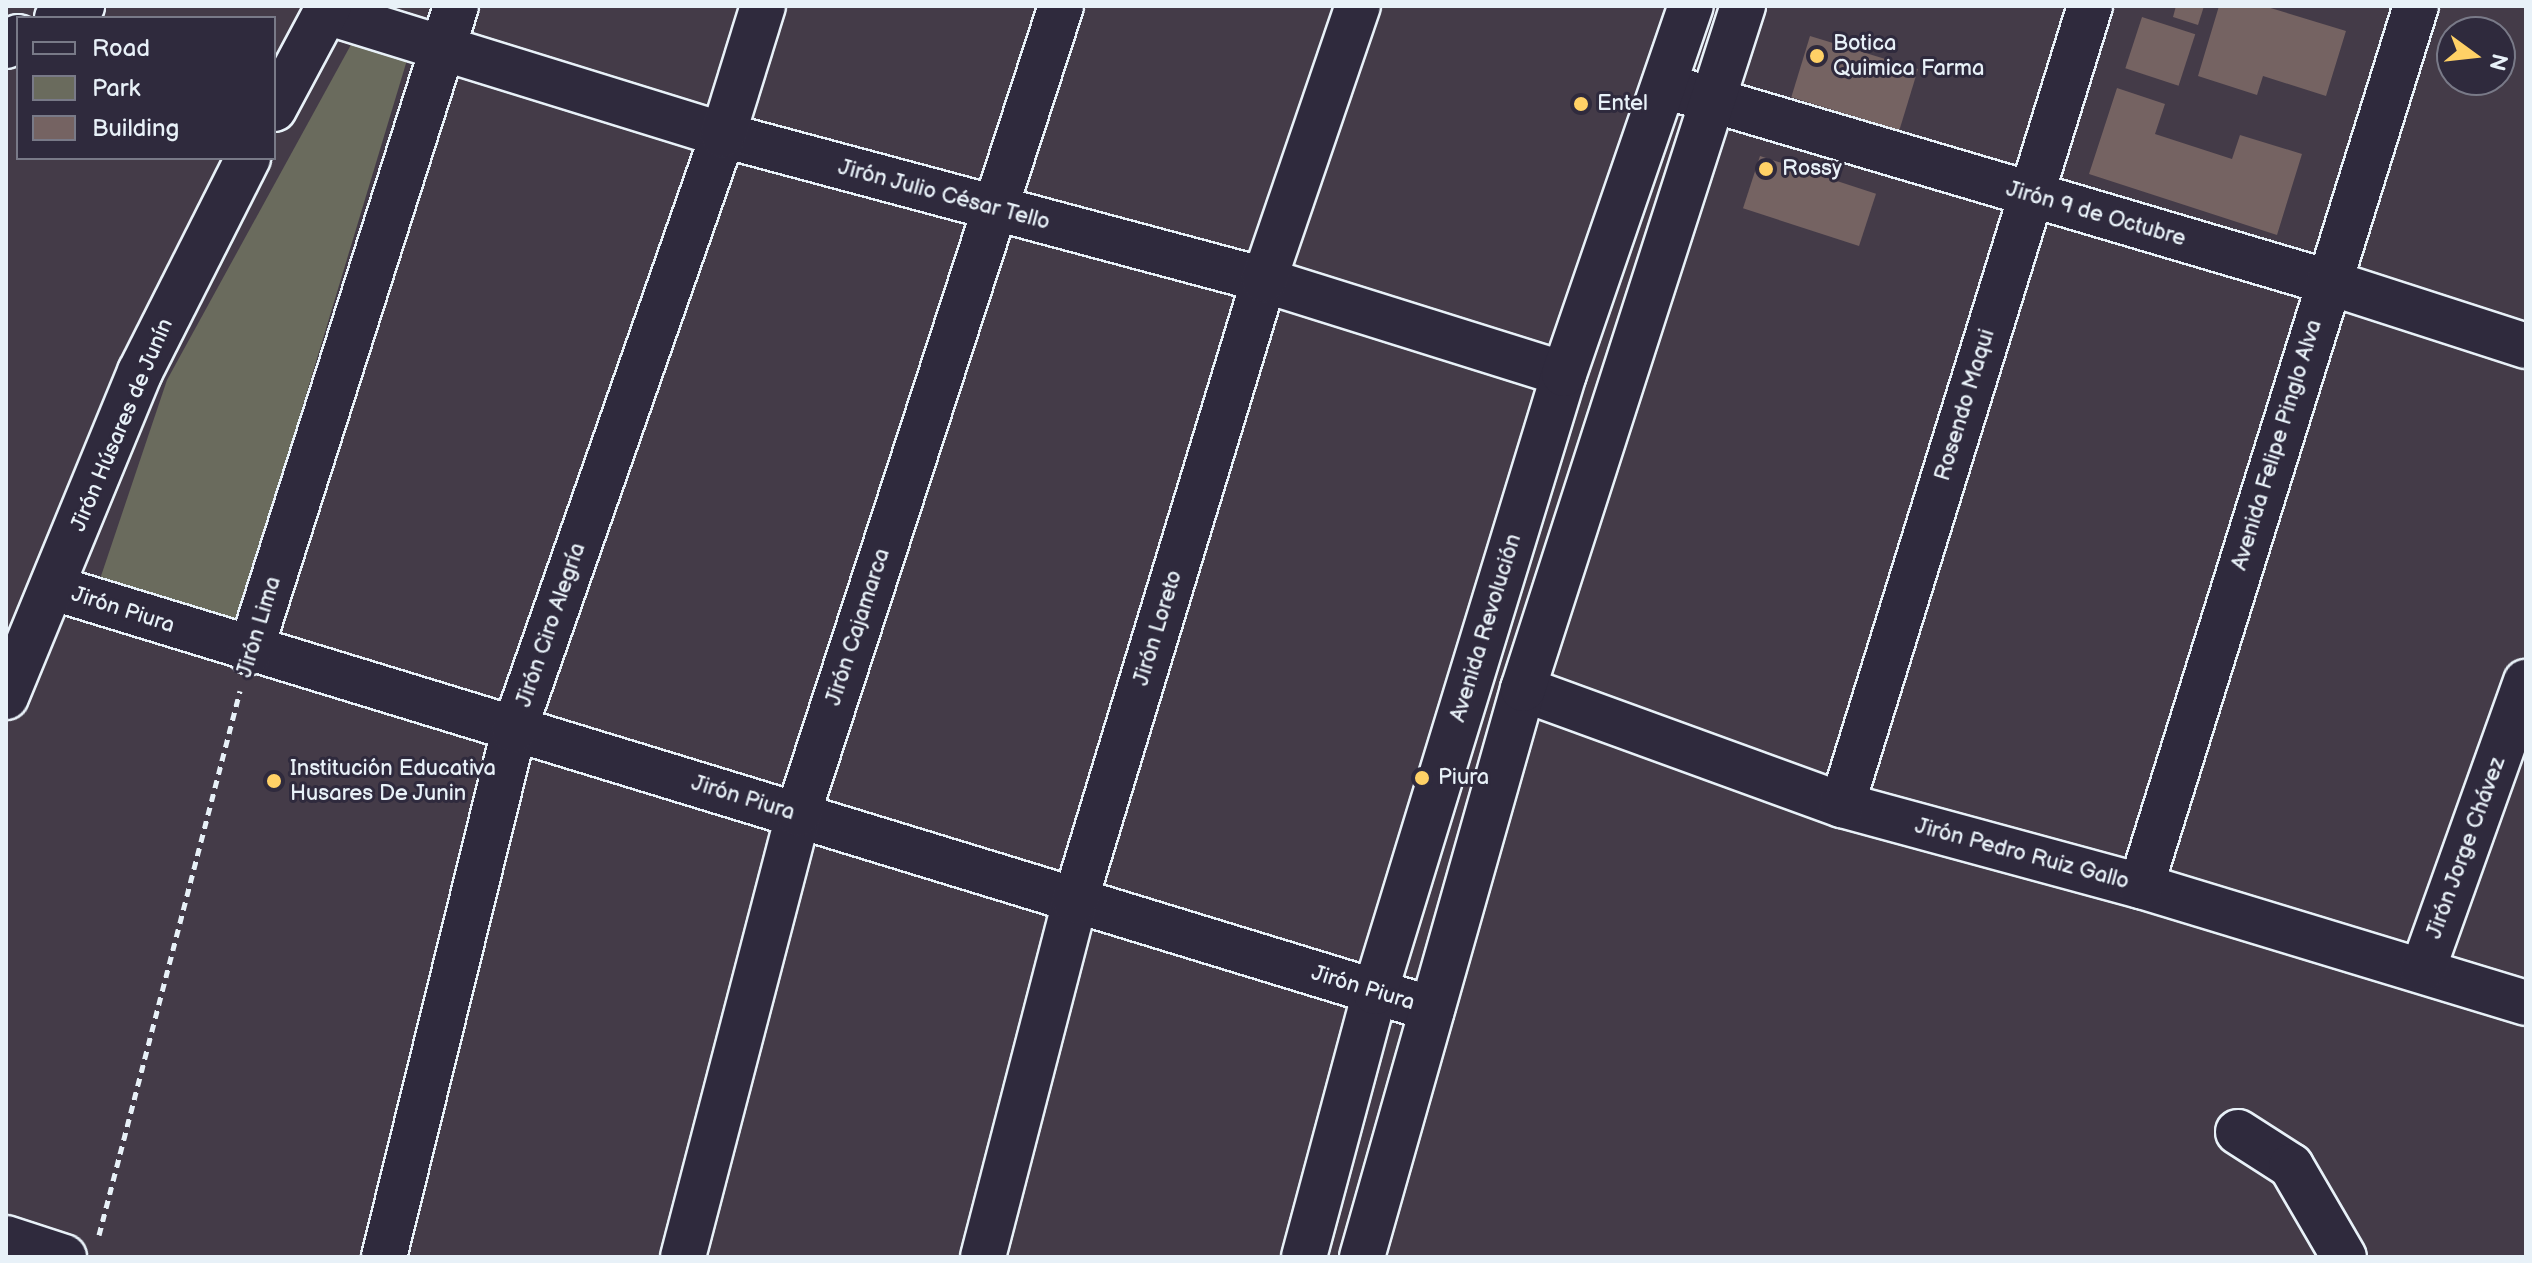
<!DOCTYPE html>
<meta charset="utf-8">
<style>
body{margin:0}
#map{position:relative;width:2532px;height:1263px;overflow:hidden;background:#443b48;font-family:"Balsamiq Sans",sans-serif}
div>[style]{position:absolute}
.green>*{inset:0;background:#6a6b5d}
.building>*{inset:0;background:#756362;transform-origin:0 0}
.path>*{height:5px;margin-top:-2.5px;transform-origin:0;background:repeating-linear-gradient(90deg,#e8f1f8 0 8px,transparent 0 14px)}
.roads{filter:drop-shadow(2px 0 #e8f1f8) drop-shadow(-2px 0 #e8f1f8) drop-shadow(0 2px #e8f1f8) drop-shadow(0 -2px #e8f1f8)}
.street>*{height:44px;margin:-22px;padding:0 22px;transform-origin:22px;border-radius:22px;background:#2f2a3d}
.primary>*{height:44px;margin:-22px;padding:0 22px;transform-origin:22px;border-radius:22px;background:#2f2a3d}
.dots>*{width:22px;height:22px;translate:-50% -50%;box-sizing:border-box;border:4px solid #2f2a3d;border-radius:50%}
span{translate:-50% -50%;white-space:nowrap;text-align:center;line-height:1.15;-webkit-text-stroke:6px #2f2a3d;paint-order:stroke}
.poi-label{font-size:22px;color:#e8f1f8}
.left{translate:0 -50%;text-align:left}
.street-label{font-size:22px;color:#e8f1f8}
.frame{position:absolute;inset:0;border:8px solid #e8f1f8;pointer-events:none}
.legend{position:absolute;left:16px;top:16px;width:260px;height:144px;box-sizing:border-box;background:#2f2a3d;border:2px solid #797a88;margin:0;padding:10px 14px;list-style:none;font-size:24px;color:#e8f1f8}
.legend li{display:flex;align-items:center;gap:16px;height:40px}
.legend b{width:40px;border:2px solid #797a88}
.north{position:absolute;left:2436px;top:16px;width:80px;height:80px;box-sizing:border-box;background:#2f2a3d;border:2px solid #797a88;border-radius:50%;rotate:105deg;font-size:22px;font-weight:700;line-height:32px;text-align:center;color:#e8f1f8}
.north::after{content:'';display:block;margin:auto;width:28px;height:36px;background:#ffd166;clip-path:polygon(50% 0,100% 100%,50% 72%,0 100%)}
</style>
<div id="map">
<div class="green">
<i style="clip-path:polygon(353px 41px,407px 60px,234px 634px,96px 591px,167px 380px)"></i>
</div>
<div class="building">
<i style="clip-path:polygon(2176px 6px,2204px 6px,2198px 25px,2173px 17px)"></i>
<i style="clip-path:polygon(2219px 6px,2264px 6px,2346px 31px,2326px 96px,2263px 76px,2257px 95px,2198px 76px)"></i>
<i style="left:2142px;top:17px;width:56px;height:54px;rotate:18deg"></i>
<i style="left:1810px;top:36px;width:113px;height:64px;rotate:17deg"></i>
<i style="clip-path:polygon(2117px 88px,2165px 104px,2155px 134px,2232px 159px,2240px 135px,2302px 154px,2277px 235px,2089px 174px)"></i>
<i style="left:1760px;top:156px;width:122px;height:55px;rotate:18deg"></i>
</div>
<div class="path">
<i style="left:99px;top:1235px;width:562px;rotate:-75.47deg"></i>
</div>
<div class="roads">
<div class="street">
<i style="left:326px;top:12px;width:416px;rotate:17.2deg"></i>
<i style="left:723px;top:135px;width:560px;rotate:15deg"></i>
<i style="left:1264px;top:280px;width:314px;rotate:17.4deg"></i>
<i style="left:57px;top:18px;width:28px;rotate:-26deg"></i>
<i style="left:6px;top:46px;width:15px;rotate:-37deg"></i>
<i style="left:1665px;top:86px;width:691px;rotate:16.47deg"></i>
<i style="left:2328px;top:282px;width:208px;rotate:17.9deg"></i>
<i style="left:274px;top:109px;width:117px;rotate:-61.9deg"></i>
<i style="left:54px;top:588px;width:1441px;rotate:16.99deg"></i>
<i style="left:250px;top:652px;width:678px;rotate:-72.31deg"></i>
<i style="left:1523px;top:689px;width:339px;rotate:20deg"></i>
<i style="left:1842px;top:805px;width:310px;rotate:15.2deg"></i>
<i style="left:2141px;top:886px;width:402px;rotate:16.9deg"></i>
<i style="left:6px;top:697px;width:352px;rotate:-67.6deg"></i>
<i style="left:140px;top:372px;width:240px;rotate:-63.2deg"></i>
<i style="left:1842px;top:805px;width:837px;rotate:-72.76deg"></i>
<i style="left:2141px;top:886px;width:922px;rotate:-72.65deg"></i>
<i style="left:2423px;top:969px;width:305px;rotate:-70.3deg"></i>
<i style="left:2238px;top:1132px;width:63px;rotate:32.7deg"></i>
<i style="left:2291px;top:1166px;width:105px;rotate:59.8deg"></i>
<i style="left:6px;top:1238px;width:61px;rotate:18.1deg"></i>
<i style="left:384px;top:1257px;width:543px;rotate:-76.14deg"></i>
<i style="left:514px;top:730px;width:631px;rotate:-70.65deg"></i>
<i style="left:723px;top:135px;width:135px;rotate:-72.8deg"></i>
<i style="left:683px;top:1257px;width:458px;rotate:-75.4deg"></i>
<i style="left:798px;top:814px;width:850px;rotate:-71.97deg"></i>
<i style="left:983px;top:1257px;width:368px;rotate:-75.5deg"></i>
<i style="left:1075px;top:901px;width:649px;rotate:-73.07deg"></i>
<i style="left:1264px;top:280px;width:290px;rotate:-71.1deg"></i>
</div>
<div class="primary">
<i style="left:1304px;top:1257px;width:274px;rotate:-75deg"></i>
<i style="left:1375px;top:992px;width:646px;rotate:-73deg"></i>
<i style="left:1564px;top:374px;width:389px;rotate:-71deg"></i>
<i style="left:1362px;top:1257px;width:590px;rotate:-74.17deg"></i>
<i style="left:1523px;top:689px;width:718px;rotate:-72.15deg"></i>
</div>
</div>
<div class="dots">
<i style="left:1817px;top:56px;background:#ffd166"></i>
<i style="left:1581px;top:104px;background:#ffd166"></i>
<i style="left:1766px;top:169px;background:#ffd166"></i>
<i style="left:1422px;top:778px;background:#ffd166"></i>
<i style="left:274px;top:781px;background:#ffd166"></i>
</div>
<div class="poi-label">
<span class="left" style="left:1833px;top:56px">Botica<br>Quimica Farma</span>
<span class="left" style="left:1597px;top:104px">Entel</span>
<span class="left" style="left:1782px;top:169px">Rossy</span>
<span class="left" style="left:290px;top:781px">Institución Educativa<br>Husares De Junin</span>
<span class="left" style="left:1438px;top:778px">Piura</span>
</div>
<div class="street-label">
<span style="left:944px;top:195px;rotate:15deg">Jirón Julio César Tello</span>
<span style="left:2096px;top:214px;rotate:16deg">Jirón 9 de Octubre</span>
<span style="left:1965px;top:405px;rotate:-73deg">Rosendo Maqui</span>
<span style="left:122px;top:425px;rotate:-67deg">Jirón Húsares de Junín</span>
<span style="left:2277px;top:445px;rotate:-73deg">Avenida Felipe Pinglo Alva</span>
<span style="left:123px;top:610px;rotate:18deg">Jirón Piura</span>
<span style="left:551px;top:625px;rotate:-71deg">Jirón Ciro Alegría</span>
<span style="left:259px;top:627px;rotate:-73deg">Jirón Lima</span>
<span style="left:858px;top:627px;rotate:-72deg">Jirón Cajamarca</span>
<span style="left:1158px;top:628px;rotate:-73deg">Jirón Loreto</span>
<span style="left:1486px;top:628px;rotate:-73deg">Avenida Revolución</span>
<span style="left:743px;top:798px;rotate:17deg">Jirón Piura</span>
<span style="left:2466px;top:848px;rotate:-70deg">Jirón Jorge Chávez</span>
<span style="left:2022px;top:854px;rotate:15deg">Jirón Pedro Ruiz Gallo</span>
<span style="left:1363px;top:988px;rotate:17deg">Jirón Piura</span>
</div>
<div class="frame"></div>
<ul class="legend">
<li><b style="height:10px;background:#2f2a3d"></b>Road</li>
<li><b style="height:22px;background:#6a6b5d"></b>Park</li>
<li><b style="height:22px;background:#756362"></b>Building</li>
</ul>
<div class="north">N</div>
</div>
